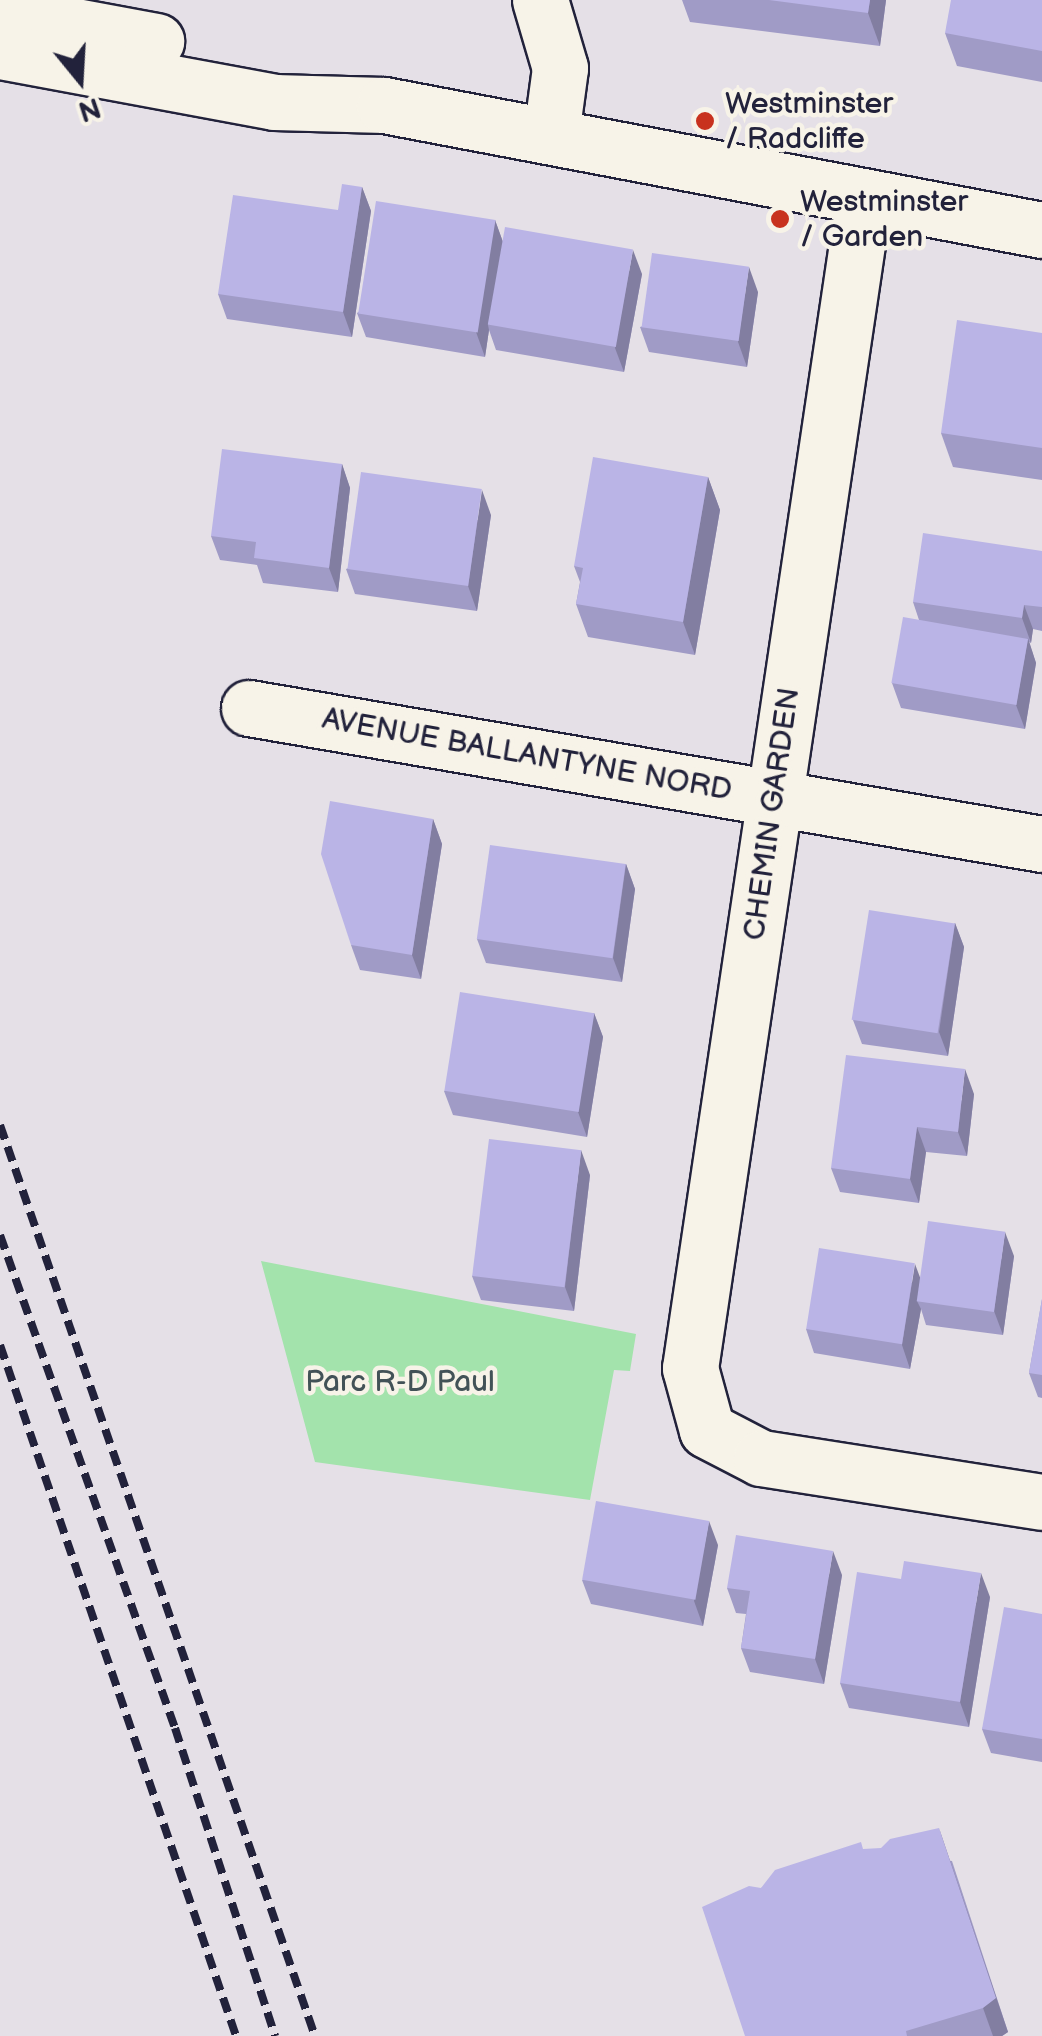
<!DOCTYPE html>
<style>
body{margin:0}
#map{position:relative;width:1042px;height:2036px;overflow:hidden;background:#e5e0e7;font-family:"Balsamiq Sans",sans-serif}
div>[style]{position:absolute}
.green>*{inset:0;background:#a3e3ac}
.roads{filter:drop-shadow(2px 0 #22223b) drop-shadow(-2px 0 #22223b) drop-shadow(0 2px #22223b) drop-shadow(0 -2px #22223b)}
.minor>*{height:55px;margin:-27.5px;padding:0 27.5px;transform-origin:27.5px;border-radius:27.5px;background:#f7f3e8}
.tertiary>*{height:55px;margin:-27.5px;padding:0 27.5px;transform-origin:27.5px;border-radius:27.5px;background:#f7f3e8}
.rail>*{height:8px;margin-top:-4px;transform-origin:0;background:repeating-linear-gradient(90deg,#22223b 0 15px,transparent 0 23px)}
.wall>*{inset:0;background:#a09bc6}
.shaded-wall>*{inset:0;background:#827ea1}
.building>*{inset:0;background:#bab4e6;transform-origin:0 0}
.dots>*{width:28px;height:28px;translate:-50% -50%;box-sizing:border-box;border:5px solid #f7f3e8;border-radius:50%}
span{translate:-50% -50%;white-space:nowrap;text-align:center;line-height:1.15;-webkit-text-stroke:9px #f7f3e8;paint-order:stroke}
.poi-label{font-size:30px;color:#22223b}
.left{translate:0 -50%;text-align:left}
.street-label{font-size:30px;color:#22223b}
.park-label{font-size:30px;color:#425257}
.north{position:absolute;left:30px;top:30px;width:100px;height:100px;-webkit-text-stroke:8px #f7f3e8;paint-order:stroke;rotate:162deg;font-size:28px;font-weight:700;line-height:40px;text-align:center;color:#22223b}
.north::after{content:'';display:block;margin:auto;width:35px;height:45px;background:#22223b;clip-path:polygon(50% 0,100% 100%,50% 72%,0 100%)}
</style>
<div id="map">
<div class="green">
<i style="clip-path:polygon(261px 1261px,636px 1334px,630px 1371px,614px 1370px,590px 1500px,315px 1462px)"></i>
</div>
<div class="roads">
<div class="minor">
<i style="left:540px;top:0;width:71px;rotate:73.6deg"></i>
<i style="left:560px;top:68px;width:68px;rotate:97.7deg"></i>
<i style="left:864px;top:197px;width:1184px;rotate:98.45deg"></i>
<i style="left:690px;top:1368px;width:64px;rotate:74.7deg"></i>
<i style="left:707px;top:1430px;width:61px;rotate:27.4deg"></i>
<i style="left:761px;top:1458px;width:284px;rotate:8.9deg"></i>
<i style="left:249px;top:708px;width:805px;rotate:9.73deg"></i>
</div>
<div class="tertiary">
<i style="left:0;top:12px;width:159px;rotate:10.5deg"></i>
<i style="left:0;top:51px;width:279px;rotate:10.5deg"></i>
<i style="left:274px;top:102px;width:110px;rotate:1.6deg"></i>
<i style="left:384px;top:105px;width:670px;rotate:10.76deg"></i>
</div>
</div>
<div class="rail">
<i style="left:0;top:1125px;width:964px;rotate:70.93deg"></i>
<i style="left:0;top:1235px;width:523px;rotate:70.46deg"></i>
<i style="left:175px;top:1728px;width:324px;rotate:72deg"></i>
<i style="left:0;top:1345px;width:730px;rotate:71.14deg"></i>
</div>
<div class="wall">
<i style="clip-path:polygon(682px 0,886px 0,880px 46px,690px 22px)"></i>
<i style="clip-path:polygon(1042px 0,1042px 82px,957px 66px,945px 33px)"></i>
<i style="clip-path:polygon(362px 187px,371px 211px,352px 337px,227px 319px,218px 294px,338px 210px)"></i>
<i style="clip-path:polygon(495px 220px,503px 242px,642px 274px,624px 372px,496px 350px,489px 330px,485px 357px,366px 337px,357px 313px)"></i>
<i style="clip-path:polygon(758px 292px,747px 367px,649px 352px,640px 327px)"></i>
<i style="clip-path:polygon(1042px 333px,1042px 480px,953px 467px,941px 433px)"></i>
<i style="clip-path:polygon(342px 464px,350px 488px,338px 592px,263px 583px,257px 565px,220px 560px,211px 536px)"></i>
<i style="clip-path:polygon(708px 477px,720px 510px,695px 655px,588px 637px,576px 604px,580px 582px,574px 566px)"></i>
<i style="clip-path:polygon(491px 515px,477px 611px,355px 594px,346px 569px)"></i>
<i style="clip-path:polygon(1042px 551px,1042px 631px,1033px 629px,1031px 643px,1029px 642px,1036px 663px,1025px 729px,901px 708px,892px 683px,919px 620px,913px 602px)"></i>
<i style="clip-path:polygon(433px 819px,442px 844px,421px 979px,360px 970px,351px 945px)"></i>
<i style="clip-path:polygon(626px 864px,635px 889px,622px 982px,486px 963px,477px 939px)"></i>
<i style="clip-path:polygon(955px 923px,964px 947px,948px 1056px,862px 1044px,853px 1020px)"></i>
<i style="clip-path:polygon(594px 1013px,603px 1037px,587px 1137px,453px 1115px,444px 1091px)"></i>
<i style="clip-path:polygon(974px 1094px,967px 1156px,926px 1152px,919px 1203px,840px 1192px,831px 1168px)"></i>
<i style="clip-path:polygon(590px 1175px,574px 1311px,481px 1300px,472px 1276px)"></i>
<i style="clip-path:polygon(1014px 1256px,1003px 1335px,926px 1325px,921px 1309px,910px 1369px,814px 1353px,806px 1329px,920px 1279px)"></i>
<i style="clip-path:polygon(1042px 1299px,1042px 1398px,1038px 1397px,1029px 1373px)"></i>
<i style="clip-path:polygon(718px 1545px,703px 1626px,591px 1604px,582px 1580px)"></i>
<i style="clip-path:polygon(842px 1575px,824px 1684px,750px 1672px,741px 1648px,746px 1614px,736px 1613px,727px 1588px)"></i>
<i style="clip-path:polygon(990px 1597px,969px 1727px,849px 1708px,840px 1683px)"></i>
<i style="clip-path:polygon(1042px 1614px,1042px 1762px,991px 1753px,982px 1729px)"></i>
<i style="clip-path:polygon(863px 1849px,952px 1861px,1008px 2032px,1002px 2036px,745px 2036px,761px 1888px)"></i>
</div>
<div class="shaded-wall">
<i style="clip-path:polygon(870px 0,886px 0,880px 46px,868px 13px)"></i>
<i style="clip-path:polygon(362px 187px,371px 211px,352px 337px,343px 312px)"></i>
<i style="clip-path:polygon(495px 220px,504px 245px,488px 325px,489px 330px,485px 357px,476px 332px)"></i>
<i style="clip-path:polygon(633px 250px,642px 274px,624px 372px,615px 348px)"></i>
<i style="clip-path:polygon(749px 267px,758px 292px,747px 367px,738px 342px)"></i>
<i style="clip-path:polygon(342px 464px,350px 488px,338px 592px,329px 568px)"></i>
<i style="clip-path:polygon(708px 477px,720px 510px,695px 655px,683px 622px)"></i>
<i style="clip-path:polygon(482px 490px,491px 515px,477px 611px,468px 586px)"></i>
<i style="clip-path:polygon(1024px 605px,1033px 629px,1031px 643px,1022px 618px)"></i>
<i style="clip-path:polygon(1028px 638px,1036px 663px,1025px 729px,1016px 705px)"></i>
<i style="clip-path:polygon(433px 819px,442px 844px,421px 979px,412px 955px)"></i>
<i style="clip-path:polygon(626px 864px,635px 889px,622px 982px,613px 958px)"></i>
<i style="clip-path:polygon(955px 923px,964px 947px,948px 1056px,939px 1032px)"></i>
<i style="clip-path:polygon(594px 1013px,603px 1037px,587px 1137px,578px 1112px)"></i>
<i style="clip-path:polygon(965px 1069px,974px 1094px,967px 1156px,958px 1132px)"></i>
<i style="clip-path:polygon(917px 1127px,926px 1152px,919px 1203px,910px 1179px)"></i>
<i style="clip-path:polygon(581px 1150px,590px 1175px,574px 1311px,565px 1287px)"></i>
<i style="clip-path:polygon(1005px 1232px,1014px 1256px,1003px 1335px,994px 1311px)"></i>
<i style="clip-path:polygon(915px 1264px,924px 1288px,917px 1301px,921px 1309px,910px 1369px,902px 1345px)"></i>
<i style="clip-path:polygon(709px 1521px,718px 1545px,703px 1626px,694px 1601px)"></i>
<i style="clip-path:polygon(833px 1551px,842px 1575px,824px 1684px,815px 1659px)"></i>
<i style="clip-path:polygon(981px 1573px,990px 1597px,969px 1727px,960px 1702px)"></i>
<i style="clip-path:polygon(939px 1828px,1008px 2032px,1002px 2036px,993px 2036px,983px 2008px)"></i>
</div>
<div class="building">
<i style="clip-path:polygon(769px 0,870px 0,868px 13px)"></i>
<i style="clip-path:polygon(951px 0,1042px 0,1042px 51px,945px 33px)"></i>
<i style="clip-path:polygon(342px 184px,362px 187px,343px 312px,218px 294px,233px 195px,338px 210px)"></i>
<i style="left:376px;top:201px;width:121px;height:114px;rotate:9deg"></i>
<i style="left:505px;top:227px;width:130px;height:99px;rotate:10deg"></i>
<i style="left:652px;top:253px;width:98px;height:75px;rotate:8deg"></i>
<i style="clip-path:polygon(957px 320px,1042px 333px,1042px 448px,941px 433px)"></i>
<i style="clip-path:polygon(222px 449px,342px 464px,329px 568px,254px 558px,256px 542px,211px 536px)"></i>
<i style="clip-path:polygon(593px 457px,708px 477px,683px 622px,576px 604px,583px 568px,574px 566px)"></i>
<i style="left:361px;top:472px;width:122px;height:98px;rotate:8deg"></i>
<i style="clip-path:polygon(923px 533px,1042px 551px,1042px 607px,1024px 605px,1022px 618px,913px 602px)"></i>
<i style="left:903px;top:617px;width:127px;height:67px;rotate:10deg"></i>
<i style="clip-path:polygon(330px 801px,433px 819px,412px 955px,351px 945px,321px 854px)"></i>
<i style="left:490px;top:845px;width:137px;height:95px;rotate:8deg"></i>
<i style="left:869px;top:910px;width:87px;height:111px;rotate:9deg"></i>
<i style="left:460px;top:992px;width:136px;height:100px;rotate:9deg"></i>
<i style="clip-path:polygon(846px 1055px,965px 1069px,958px 1132px,917px 1127px,910px 1179px,831px 1168px)"></i>
<i style="left:489px;top:1139px;width:93px;height:138px;rotate:7deg"></i>
<i style="left:928px;top:1221px;width:78px;height:81px;rotate:8deg"></i>
<i style="left:819px;top:1248px;width:97px;height:82px;rotate:9deg"></i>
<i style="clip-path:polygon(1042px 1299px,1042px 1375px,1029px 1373px)"></i>
<i style="left:596px;top:1501px;width:115px;height:80px;rotate:10deg"></i>
<i style="clip-path:polygon(736px 1535px,833px 1551px,815px 1659px,741px 1648px,750px 1591px,727px 1588px)"></i>
<i style="clip-path:polygon(904px 1561px,981px 1573px,960px 1702px,840px 1683px,857px 1572px,901px 1579px)"></i>
<i style="clip-path:polygon(1004px 1607px,1042px 1614px,1042px 1739px,982px 1729px)"></i>
<i style="clip-path:polygon(939px 1828px,996px 1998px,983px 2008px,906px 2031px,907px 2036px,745px 2036px,702px 1907px,749px 1886px,761px 1888px,775px 1870px,861px 1842px,863px 1849px,881px 1848px,890px 1839px)"></i>
</div>
<div class="dots">
<i style="left:705px;top:121px;background:#c8321e"></i>
<i style="left:780px;top:219px;background:#c8321e"></i>
</div>
<div class="poi-label">
<span class="left" style="left:725px;top:121px">Westminster<br>/ Radcliffe</span>
<span class="left" style="left:800px;top:219px">Westminster<br>/ Garden</span>
</div>
<div class="street-label">
<span style="left:527px;top:755px;rotate:10deg">AVENUE BALLANTYNE NORD</span>
<span style="left:772px;top:814px;rotate:-82deg">CHEMIN GARDEN</span>
</div>
<div class="park-label">
<span style="left:400px;top:1382px">Parc R-D Paul</span>
</div>
<div class="north">N</div>
</div>
